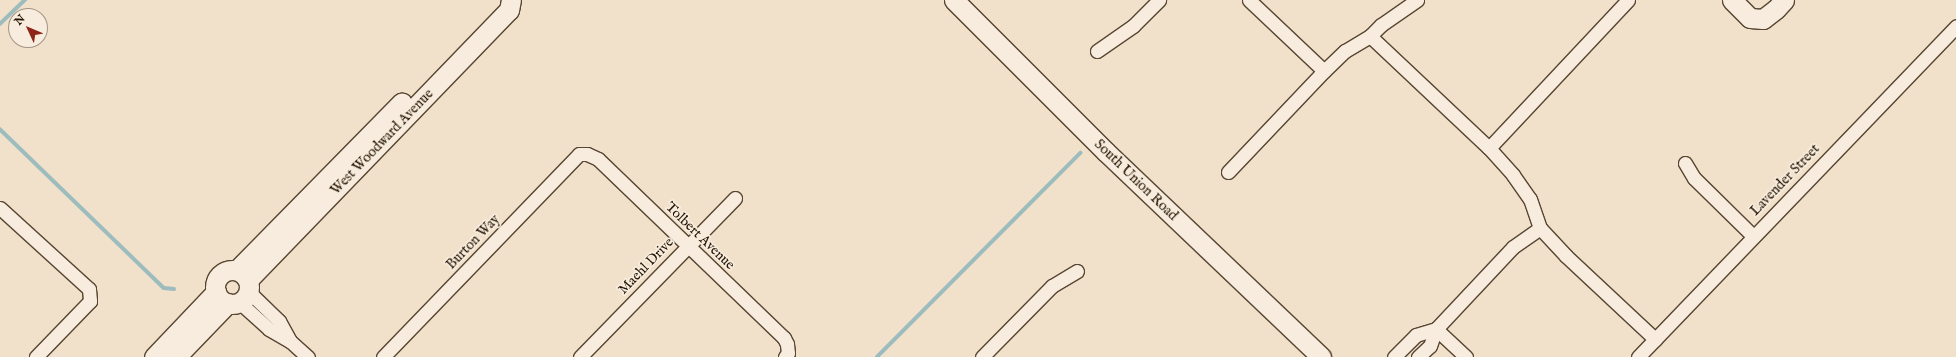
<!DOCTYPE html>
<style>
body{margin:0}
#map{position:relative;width:1956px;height:357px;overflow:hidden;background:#f2e1ca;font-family:"IM FELL English",serif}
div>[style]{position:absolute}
.stream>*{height:3.5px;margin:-1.75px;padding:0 1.75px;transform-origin:1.75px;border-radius:1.75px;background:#9dbcbd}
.roads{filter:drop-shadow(1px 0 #574632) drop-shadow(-1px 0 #574632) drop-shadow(0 1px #574632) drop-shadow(0 -1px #574632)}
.street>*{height:13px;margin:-6.5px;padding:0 6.5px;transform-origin:6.5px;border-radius:6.5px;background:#f7ecdd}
.secondary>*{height:19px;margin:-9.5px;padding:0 9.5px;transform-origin:9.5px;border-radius:9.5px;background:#f7ecdd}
.secondary>.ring{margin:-9.5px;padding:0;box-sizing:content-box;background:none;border:19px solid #f7ecdd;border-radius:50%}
span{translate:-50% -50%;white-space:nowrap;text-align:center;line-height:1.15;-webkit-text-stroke:3.5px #f7ecdd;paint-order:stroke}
.street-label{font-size:14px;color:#231300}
.north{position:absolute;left:8px;top:8px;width:40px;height:40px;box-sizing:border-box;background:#f7ecdd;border:1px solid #a29585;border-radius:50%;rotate:314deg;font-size:11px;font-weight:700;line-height:16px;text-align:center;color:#231300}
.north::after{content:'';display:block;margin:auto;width:14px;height:18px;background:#8f2418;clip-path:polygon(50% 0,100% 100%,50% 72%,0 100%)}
</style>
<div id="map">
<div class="stream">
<i style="left:0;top:24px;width:35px;rotate:-44deg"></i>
<i style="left:0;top:129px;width:228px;rotate:44.1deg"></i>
<i style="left:164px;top:288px;width:10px;rotate:6deg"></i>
<i style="left:877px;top:357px;width:288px;rotate:-45.1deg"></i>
</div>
<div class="roads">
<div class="street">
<i style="left:1249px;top:0;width:103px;rotate:43.4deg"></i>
<i style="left:1370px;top:36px;width:163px;rotate:43.3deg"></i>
<i style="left:1489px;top:148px;width:36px;rotate:48deg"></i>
<i style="left:1513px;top:175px;width:29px;rotate:55deg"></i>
<i style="left:1530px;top:199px;width:31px;rotate:71deg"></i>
<i style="left:1540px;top:228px;width:38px;rotate:47deg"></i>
<i style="left:1566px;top:256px;width:122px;rotate:43deg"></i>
<i style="left:1097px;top:51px;width:44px;rotate:-34.8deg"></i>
<i style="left:1133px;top:26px;width:37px;rotate:-45deg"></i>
<i style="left:1489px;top:148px;width:203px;rotate:-46.8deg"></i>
<i style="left:1685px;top:163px;width:17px;rotate:59deg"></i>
<i style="left:1694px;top:178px;width:83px;rotate:44.5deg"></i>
<i style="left:1228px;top:172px;width:139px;rotate:-46.5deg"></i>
<i style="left:1324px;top:71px;width:29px;rotate:-44deg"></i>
<i style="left:1345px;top:51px;width:29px;rotate:-31deg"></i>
<i style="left:1370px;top:36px;width:16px;rotate:-45deg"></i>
<i style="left:1381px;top:25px;width:44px;rotate:-34.8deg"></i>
<i style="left:0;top:208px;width:120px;rotate:42.3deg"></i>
<i style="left:89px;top:289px;width:12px;rotate:85deg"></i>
<i style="left:90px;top:301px;width:78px;rotate:134deg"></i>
<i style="left:249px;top:292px;width:42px;rotate:44deg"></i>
<i style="left:279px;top:321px;width:23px;rotate:61deg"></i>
<i style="left:239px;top:302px;width:40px;rotate:42deg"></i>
<i style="left:269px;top:329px;width:24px;rotate:30deg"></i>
<i style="left:290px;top:341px;width:24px;rotate:42deg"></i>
<i style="left:1436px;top:329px;width:41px;rotate:43deg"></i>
<i style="left:383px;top:357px;width:282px;rotate:-46deg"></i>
<i style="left:579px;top:154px;width:8px"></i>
<i style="left:587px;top:154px;width:12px;rotate:24deg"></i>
<i style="left:598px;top:159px;width:258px;rotate:43.9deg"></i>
<i style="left:784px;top:338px;width:7px;rotate:63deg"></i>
<i style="left:787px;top:344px;width:9px;rotate:84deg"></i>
<i style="left:788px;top:353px;width:5px;rotate:127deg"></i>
<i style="left:580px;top:357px;width:222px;rotate:-45.7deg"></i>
<i style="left:982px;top:357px;width:100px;rotate:-45.4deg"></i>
<i style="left:1052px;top:286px;width:29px;rotate:-31deg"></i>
<i style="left:1394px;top:357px;width:31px;rotate:-45deg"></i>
<i style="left:1416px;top:335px;width:21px;rotate:-17deg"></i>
<i style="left:1418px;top:357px;width:16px;rotate:-43deg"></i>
<i style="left:1430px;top:346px;width:18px;rotate:-71deg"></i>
<i style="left:1436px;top:329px;width:112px;rotate:-46.8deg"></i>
<i style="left:1513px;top:247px;width:33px;rotate:-35deg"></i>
<i style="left:1638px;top:357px;width:459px;rotate:-46.1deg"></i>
</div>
<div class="secondary">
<i style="left:954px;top:0;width:215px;rotate:45deg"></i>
<i style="left:1106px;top:152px;width:297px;rotate:43.6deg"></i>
<i style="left:1732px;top:0;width:25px;rotate:45deg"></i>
<i style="left:1750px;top:18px;width:13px;rotate:4deg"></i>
<i style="left:1763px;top:19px;width:16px;rotate:-38deg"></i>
<i style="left:1776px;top:9px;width:12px;rotate:-48deg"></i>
<i style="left:237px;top:270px;width:235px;rotate:-45.5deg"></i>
<i class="ring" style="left:215px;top:270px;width:15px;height:15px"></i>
<i style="left:248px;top:280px;width:376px;rotate:-46deg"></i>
<i style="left:509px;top:10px;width:10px;rotate:-79deg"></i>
<i style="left:154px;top:357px;width:90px;rotate:-46.4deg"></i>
<i style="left:176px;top:357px;width:75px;rotate:-46.1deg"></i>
</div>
</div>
<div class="street-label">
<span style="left:382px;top:142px;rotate:-46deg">West Woodward Avenue</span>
<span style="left:1136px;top:180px;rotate:44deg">South Union Road</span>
<span style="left:1785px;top:180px;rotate:-46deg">Lavender Street</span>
<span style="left:700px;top:236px;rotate:44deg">Tolbert Avenue</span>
<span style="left:473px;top:242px;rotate:-46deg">Burton Way</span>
<span style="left:646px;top:266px;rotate:-46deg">Maehl Drive</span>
</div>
<div class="north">N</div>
</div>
